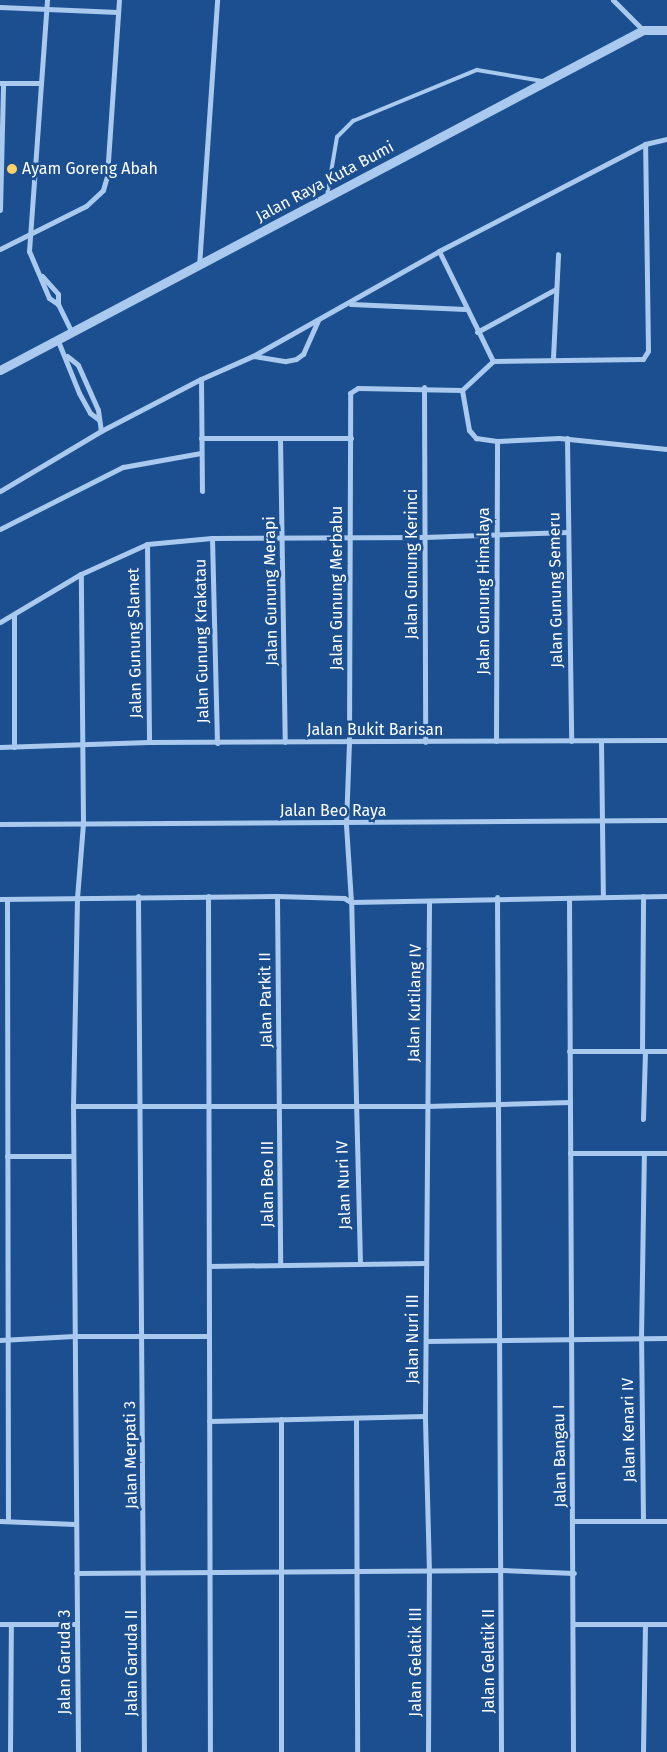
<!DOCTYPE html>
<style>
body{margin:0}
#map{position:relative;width:667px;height:1752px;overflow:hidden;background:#1b4f8f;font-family:"Fira Sans",sans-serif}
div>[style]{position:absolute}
.service>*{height:4px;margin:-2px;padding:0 2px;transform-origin:2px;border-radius:2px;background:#a9c9ee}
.minor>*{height:5px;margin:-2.5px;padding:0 2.5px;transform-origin:2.5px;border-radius:2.5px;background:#a9c9ee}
.tertiary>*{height:9px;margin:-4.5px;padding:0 4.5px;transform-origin:4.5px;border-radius:4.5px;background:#a9c9ee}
.dots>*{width:14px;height:14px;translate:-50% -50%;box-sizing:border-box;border:2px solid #1b4f8f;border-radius:50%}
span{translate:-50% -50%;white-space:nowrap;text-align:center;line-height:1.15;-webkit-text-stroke:5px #1b4f8f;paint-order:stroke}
.poi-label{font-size:16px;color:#fff}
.left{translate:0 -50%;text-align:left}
.street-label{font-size:16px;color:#fff}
</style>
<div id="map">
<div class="service">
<i style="left:327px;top:196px;width:60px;rotate:-80.4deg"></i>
<i style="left:337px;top:137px;width:23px;rotate:-45deg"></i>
<i style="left:353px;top:121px;width:134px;rotate:-22.4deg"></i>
<i style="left:477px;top:70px;width:66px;rotate:9.6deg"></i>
</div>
<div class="minor">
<i style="left:47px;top:0;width:252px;rotate:94.1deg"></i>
<i style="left:29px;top:251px;width:51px;rotate:66.9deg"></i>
<i style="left:49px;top:298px;width:11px;rotate:34deg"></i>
<i style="left:613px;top:0;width:42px;rotate:45deg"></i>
<i style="left:0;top:7px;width:118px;rotate:2.4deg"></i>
<i style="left:0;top:83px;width:41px"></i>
<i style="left:0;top:210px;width:127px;rotate:-88.6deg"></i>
<i style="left:0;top:249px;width:96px;rotate:-26.6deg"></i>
<i style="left:86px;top:206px;width:23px;rotate:-43deg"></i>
<i style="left:103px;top:190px;width:15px;rotate:-74deg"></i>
<i style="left:107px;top:176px;width:176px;rotate:-86.1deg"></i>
<i style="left:439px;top:251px;width:123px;rotate:63.9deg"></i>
<i style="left:493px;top:361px;width:150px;rotate:-0.8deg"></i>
<i style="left:643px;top:359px;width:9px;rotate:-58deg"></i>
<i style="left:648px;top:351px;width:207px;rotate:-90.8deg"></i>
<i style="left:199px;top:266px;width:267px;rotate:-86.1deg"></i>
<i style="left:42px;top:276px;width:24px;rotate:48deg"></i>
<i style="left:58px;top:294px;width:10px;rotate:90deg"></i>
<i style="left:58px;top:304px;width:32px;rotate:64deg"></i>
<i style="left:351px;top:304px;width:114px;rotate:2.5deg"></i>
<i style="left:477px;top:332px;width:90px;rotate:-28.6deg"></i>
<i style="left:58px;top:341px;width:56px;rotate:68deg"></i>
<i style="left:79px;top:393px;width:23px;rotate:61deg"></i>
<i style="left:90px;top:413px;width:10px;rotate:37deg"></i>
<i style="left:67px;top:356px;width:14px;rotate:39deg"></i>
<i style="left:78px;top:365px;width:49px;rotate:66deg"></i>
<i style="left:98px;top:410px;width:21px;rotate:82deg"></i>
<i style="left:253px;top:356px;width:33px;rotate:9deg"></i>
<i style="left:286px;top:361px;width:10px;rotate:-11deg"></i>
<i style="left:296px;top:359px;width:9px;rotate:-36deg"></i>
<i style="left:303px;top:354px;width:37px;rotate:-66deg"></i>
<i style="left:553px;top:358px;width:104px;rotate:-87.2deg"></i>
<i style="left:201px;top:379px;width:112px;rotate:89.5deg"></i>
<i style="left:424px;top:387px;width:355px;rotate:89.8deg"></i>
<i style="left:462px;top:390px;width:42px;rotate:-43.1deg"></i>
<i style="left:201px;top:438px;width:150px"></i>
<i style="left:280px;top:438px;width:304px;rotate:89.1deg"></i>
<i style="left:567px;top:438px;width:303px;rotate:89.2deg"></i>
<i style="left:0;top:491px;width:117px;rotate:-30.7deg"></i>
<i style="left:101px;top:431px;width:113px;rotate:-27.5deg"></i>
<i style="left:201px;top:379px;width:57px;rotate:-23.9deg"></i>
<i style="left:253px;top:356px;width:214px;rotate:-29.4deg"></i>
<i style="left:439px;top:251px;width:232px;rotate:-27.4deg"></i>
<i style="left:645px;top:144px;width:23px;rotate:-13deg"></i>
<i style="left:0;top:529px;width:138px;rotate:-26.8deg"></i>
<i style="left:123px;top:467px;width:79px;rotate:-10.2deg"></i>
<i style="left:212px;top:538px;width:205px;rotate:88.6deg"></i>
<i style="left:147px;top:544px;width:198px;rotate:89.4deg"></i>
<i style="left:14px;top:615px;width:132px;rotate:90deg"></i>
<i style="left:0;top:622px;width:94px;rotate:-30.7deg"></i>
<i style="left:81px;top:574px;width:72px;rotate:-24.4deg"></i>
<i style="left:147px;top:544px;width:65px;rotate:-5.3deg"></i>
<i style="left:212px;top:538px;width:212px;rotate:-0.3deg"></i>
<i style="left:424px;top:537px;width:144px;rotate:-2deg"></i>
<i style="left:496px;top:741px;width:300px;rotate:-89.8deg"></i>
<i style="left:601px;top:741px;width:156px;rotate:89.3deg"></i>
<i style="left:0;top:747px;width:149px;rotate:-1.9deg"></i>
<i style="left:149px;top:742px;width:518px;rotate:-0.22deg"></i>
<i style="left:0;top:824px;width:667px;rotate:-0.34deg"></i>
<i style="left:138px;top:896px;width:856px;rotate:89.6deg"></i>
<i style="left:208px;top:896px;width:856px;rotate:89.87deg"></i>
<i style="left:277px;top:896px;width:367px;rotate:89.5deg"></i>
<i style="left:497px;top:897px;width:855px;rotate:89.73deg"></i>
<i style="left:569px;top:898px;width:854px;rotate:89.73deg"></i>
<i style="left:0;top:899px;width:277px;rotate:-0.6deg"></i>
<i style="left:277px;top:896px;width:67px;rotate:1.7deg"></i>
<i style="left:344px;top:898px;width:8px;rotate:30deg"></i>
<i style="left:351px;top:902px;width:316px;rotate:-1.1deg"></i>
<i style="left:7px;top:899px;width:622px;rotate:89.91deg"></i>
<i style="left:569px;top:1051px;width:98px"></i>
<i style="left:642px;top:1051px;width:155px;rotate:-89.6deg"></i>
<i style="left:73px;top:1106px;width:353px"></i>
<i style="left:426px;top:1106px;width:144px;rotate:-1.6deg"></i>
<i style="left:643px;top:1119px;width:68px;rotate:-88.3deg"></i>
<i style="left:570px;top:1153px;width:97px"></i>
<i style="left:7px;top:1156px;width:66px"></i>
<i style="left:360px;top:1263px;width:361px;rotate:-91.4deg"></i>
<i style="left:351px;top:902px;width:78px;rotate:-93.7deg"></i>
<i style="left:346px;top:824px;width:80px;rotate:-87.9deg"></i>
<i style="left:349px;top:744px;width:351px;rotate:-89.8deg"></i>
<i style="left:350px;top:393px;width:9px;rotate:-32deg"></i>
<i style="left:358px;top:388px;width:104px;rotate:1.1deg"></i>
<i style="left:462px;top:390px;width:41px;rotate:80.1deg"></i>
<i style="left:469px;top:430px;width:11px;rotate:49deg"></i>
<i style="left:476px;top:438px;width:21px;rotate:8deg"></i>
<i style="left:497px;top:441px;width:62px;rotate:-2.8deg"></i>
<i style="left:559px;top:438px;width:109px;rotate:5.8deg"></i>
<i style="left:210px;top:1266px;width:216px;rotate:-0.8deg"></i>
<i style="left:0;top:1340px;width:74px;rotate:-3.1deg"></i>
<i style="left:74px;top:1336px;width:135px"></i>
<i style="left:426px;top:1341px;width:241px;rotate:-0.7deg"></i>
<i style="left:356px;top:1418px;width:334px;rotate:89.8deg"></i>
<i style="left:281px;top:1419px;width:333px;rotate:90deg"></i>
<i style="left:209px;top:1421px;width:216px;rotate:-1.3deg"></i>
<i style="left:0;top:1521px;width:75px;rotate:2.3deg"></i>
<i style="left:574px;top:1521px;width:93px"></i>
<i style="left:643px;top:1521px;width:183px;rotate:-90.6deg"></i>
<i style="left:641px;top:1338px;width:185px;rotate:-89.1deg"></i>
<i style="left:76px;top:1573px;width:426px;rotate:-0.4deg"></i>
<i style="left:502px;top:1570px;width:72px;rotate:2.4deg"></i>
<i style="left:0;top:1624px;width:77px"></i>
<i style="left:574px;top:1624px;width:93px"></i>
<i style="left:10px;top:1752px;width:128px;rotate:-89.6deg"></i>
<i style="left:78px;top:1752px;width:646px;rotate:-90.44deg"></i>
<i style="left:73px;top:1106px;width:208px;rotate:-88.9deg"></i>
<i style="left:77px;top:898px;width:75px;rotate:-85.4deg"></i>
<i style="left:83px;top:823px;width:249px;rotate:-90.5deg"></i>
<i style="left:428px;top:1752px;width:180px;rotate:-89.7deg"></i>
<i style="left:429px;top:1572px;width:156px;rotate:-91.5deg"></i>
<i style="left:425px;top:1416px;width:515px;rotate:-89.55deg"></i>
<i style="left:643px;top:1752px;width:128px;rotate:-89.1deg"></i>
</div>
<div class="tertiary">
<i style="left:0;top:370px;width:727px;rotate:-27.87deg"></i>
<i style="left:643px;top:30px;width:24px"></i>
</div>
<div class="dots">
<i style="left:12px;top:169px;background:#ffd166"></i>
</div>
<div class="poi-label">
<span class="left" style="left:22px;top:169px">Ayam Goreng Abah</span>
</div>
<div class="street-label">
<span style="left:325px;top:182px;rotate:-28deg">Jalan Raya Kuta Bumi</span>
<span style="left:412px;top:564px;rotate:-90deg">Jalan Gunung Kerinci</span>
<span style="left:337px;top:588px;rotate:-90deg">Jalan Gunung Merbabu</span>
<span style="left:556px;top:590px;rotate:-91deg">Jalan Gunung Semeru</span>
<span style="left:271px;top:591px;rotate:-91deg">Jalan Gunung Merapi</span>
<span style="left:484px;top:591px;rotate:-90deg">Jalan Gunung Himalaya</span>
<span style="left:202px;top:641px;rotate:-91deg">Jalan Gunung Krakatau</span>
<span style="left:135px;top:643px;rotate:-91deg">Jalan Gunung Slamet</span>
<span style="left:375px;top:730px">Jalan Bukit Barisan</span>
<span style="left:333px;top:811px">Jalan Beo Raya</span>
<span style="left:266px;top:1000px;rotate:-91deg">Jalan Parkit II</span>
<span style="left:415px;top:1003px;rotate:-89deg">Jalan Kutilang IV</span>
<span style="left:268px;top:1184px;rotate:-90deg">Jalan Beo III</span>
<span style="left:344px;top:1185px;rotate:-92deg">Jalan Nuri IV</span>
<span style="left:413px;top:1339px;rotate:-90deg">Jalan Nuri III</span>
<span style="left:629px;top:1430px;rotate:-91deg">Jalan Kenari IV</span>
<span style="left:131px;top:1455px;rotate:-91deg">Jalan Merpati 3</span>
<span style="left:560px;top:1456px;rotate:-91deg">Jalan Bangau I</span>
<span style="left:489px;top:1661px;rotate:-90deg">Jalan Gelatik II</span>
<span style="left:65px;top:1662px;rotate:-90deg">Jalan Garuda 3</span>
<span style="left:416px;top:1662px;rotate:-90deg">Jalan Gelatik III</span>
<span style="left:132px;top:1663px;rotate:-90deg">Jalan Garuda II</span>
</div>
</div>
